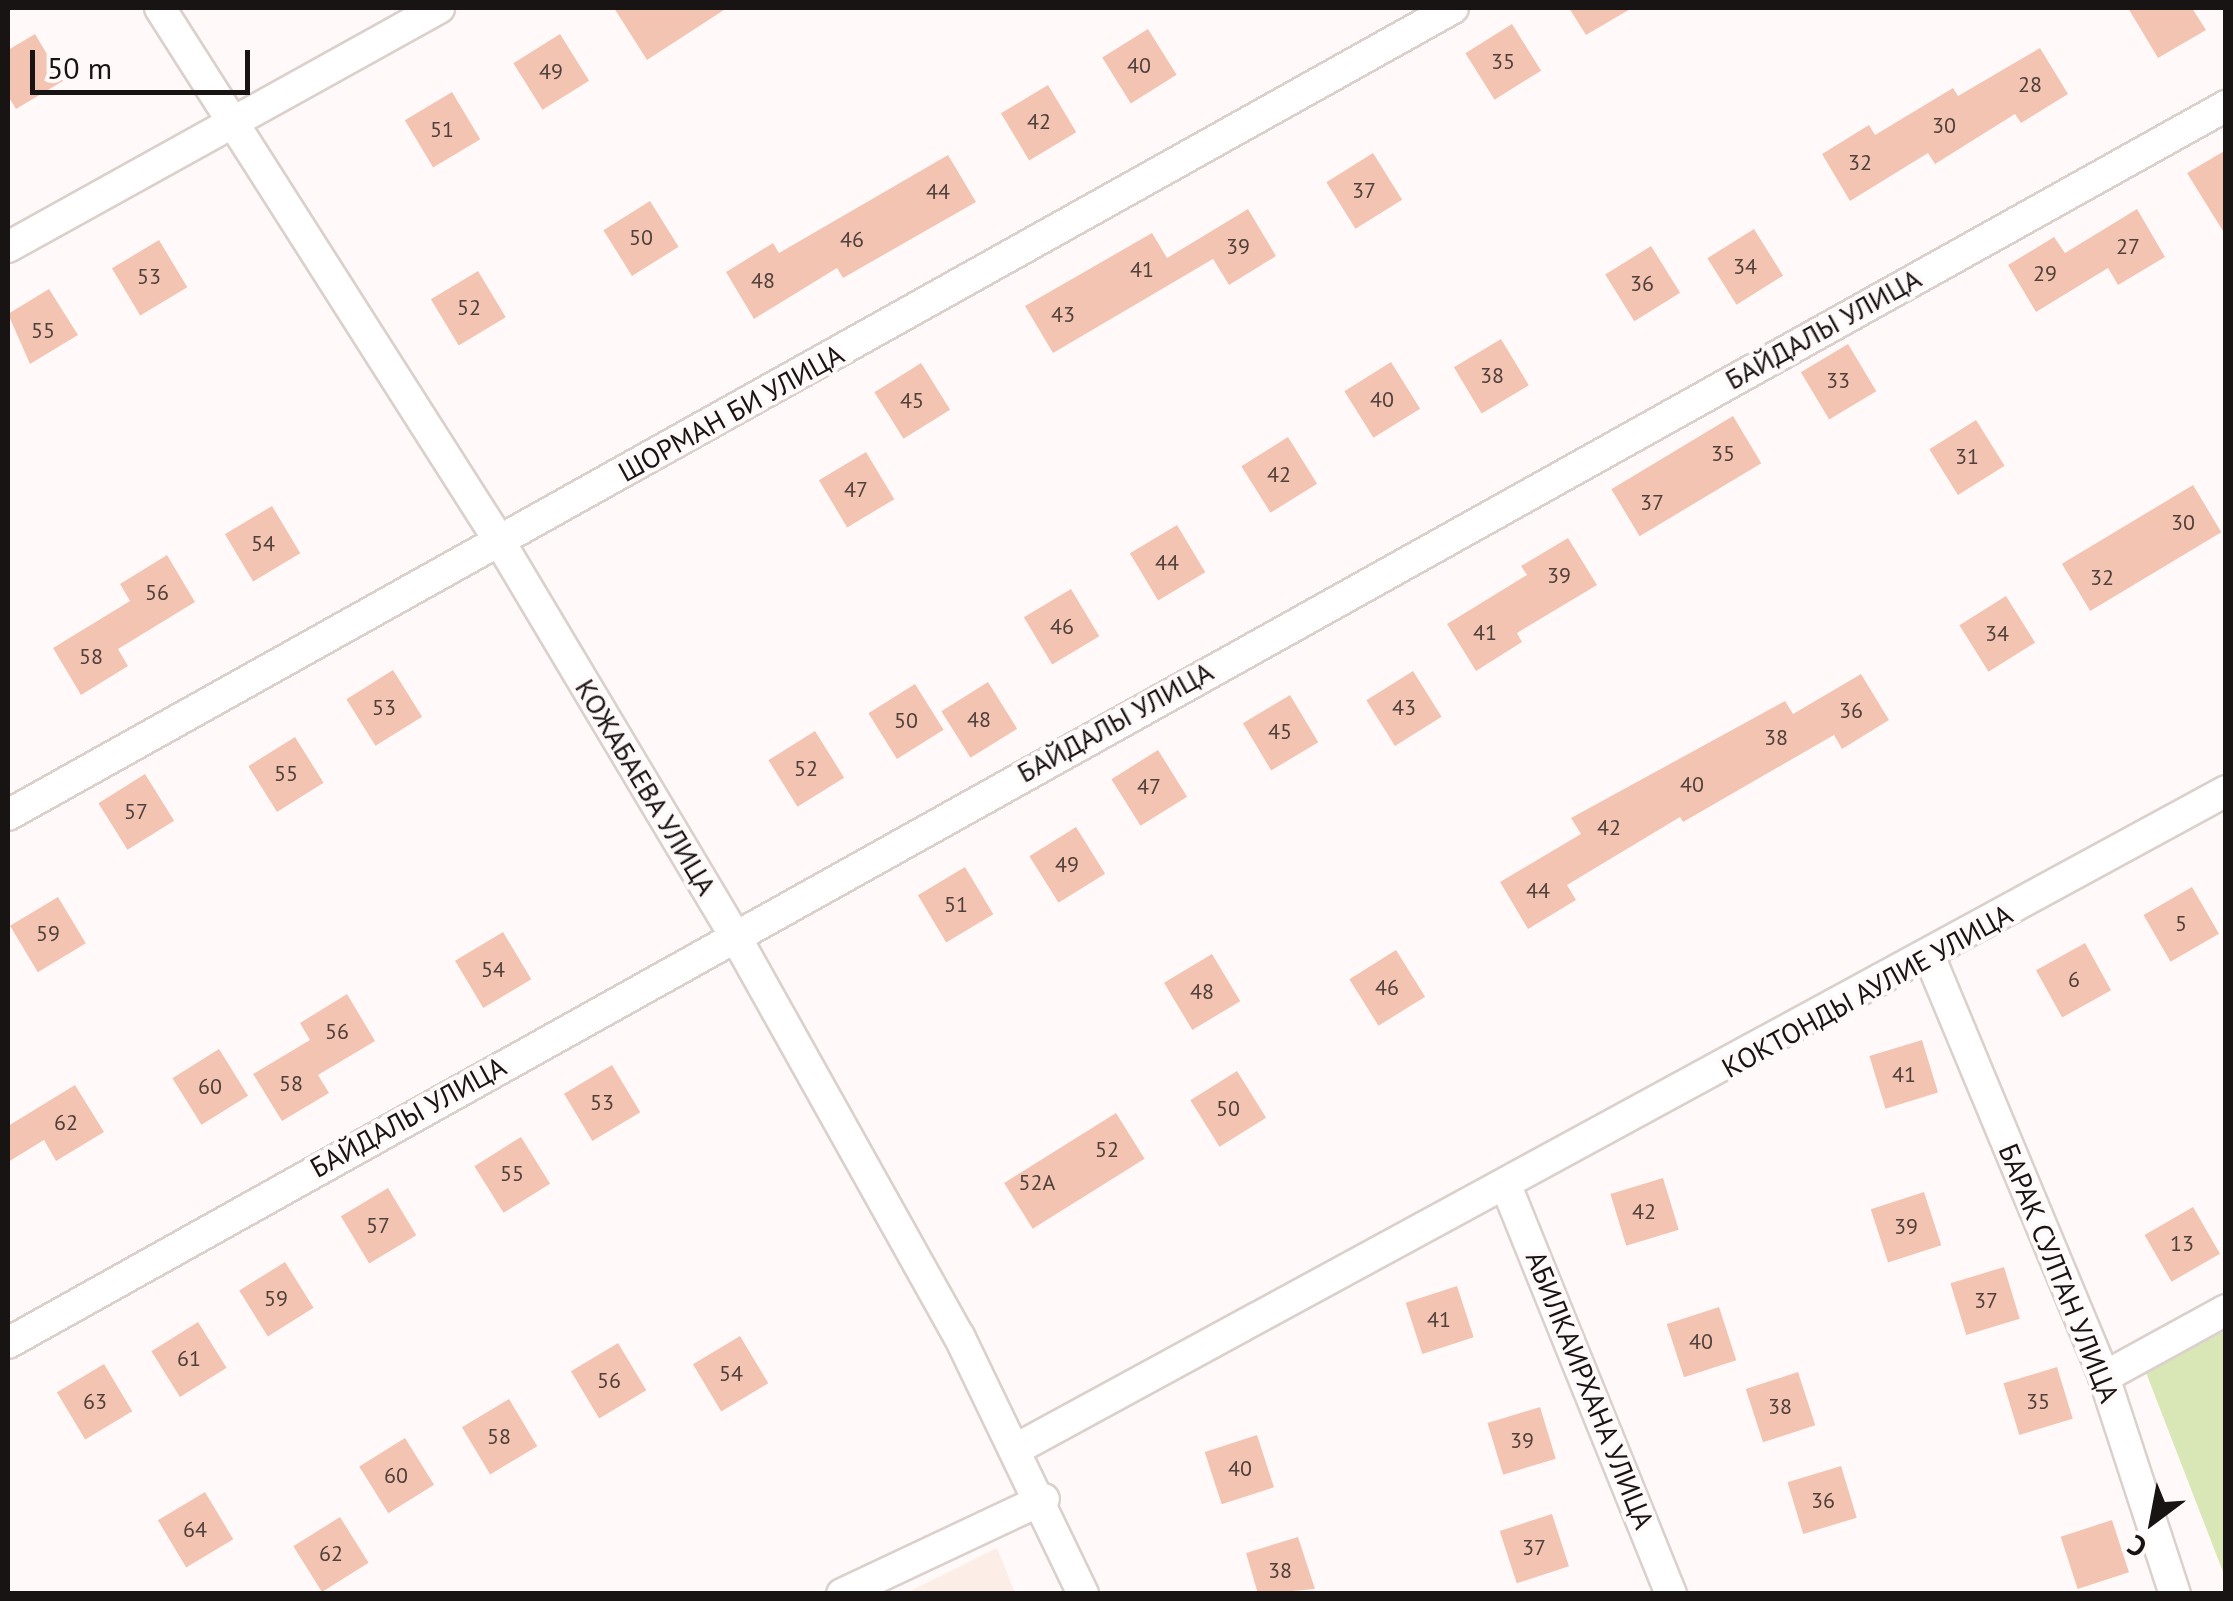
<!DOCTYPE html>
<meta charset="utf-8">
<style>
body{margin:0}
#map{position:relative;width:2233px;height:1601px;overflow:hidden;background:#fffaf9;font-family:"PT Sans",sans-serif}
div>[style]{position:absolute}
.built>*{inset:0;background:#fdede7}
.green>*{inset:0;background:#d9e7b7}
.building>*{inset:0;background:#f4c4b2;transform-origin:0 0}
.roads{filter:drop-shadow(2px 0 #dbd0cc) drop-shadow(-2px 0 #dbd0cc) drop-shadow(0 2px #dbd0cc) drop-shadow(0 -2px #dbd0cc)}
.street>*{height:30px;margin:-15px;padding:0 15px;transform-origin:15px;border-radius:15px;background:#fff}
span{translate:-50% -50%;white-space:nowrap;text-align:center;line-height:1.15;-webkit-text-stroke:8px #fffaf9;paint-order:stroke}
.number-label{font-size:22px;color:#4f403b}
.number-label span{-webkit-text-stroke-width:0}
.street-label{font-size:28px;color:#181413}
.frame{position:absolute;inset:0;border:10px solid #181413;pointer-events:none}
.north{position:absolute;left:2103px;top:1471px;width:100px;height:100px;-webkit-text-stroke:8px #fffaf9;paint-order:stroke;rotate:212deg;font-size:28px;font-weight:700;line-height:40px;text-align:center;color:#181413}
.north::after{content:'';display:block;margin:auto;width:35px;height:45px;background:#181413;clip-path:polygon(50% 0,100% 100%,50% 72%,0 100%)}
.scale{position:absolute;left:30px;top:50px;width:220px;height:45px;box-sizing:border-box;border:5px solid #181413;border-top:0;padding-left:12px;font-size:30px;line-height:35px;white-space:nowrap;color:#181413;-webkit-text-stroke:8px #fffaf9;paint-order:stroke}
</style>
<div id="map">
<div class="built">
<i style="clip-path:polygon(997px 1548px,1015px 1593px,906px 1593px)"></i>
</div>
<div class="green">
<i style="clip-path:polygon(2225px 1331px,2225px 1577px,2145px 1370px)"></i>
</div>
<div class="building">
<i style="clip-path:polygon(614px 8px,727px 8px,647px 60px)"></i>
<i style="clip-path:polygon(1569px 8px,1632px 8px,1586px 35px)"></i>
<i style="clip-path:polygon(2128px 8px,2192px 8px,2206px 30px,2158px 58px)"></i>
<i style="left:1512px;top:24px;width:55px;height:55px;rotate:58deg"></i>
<i style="left:1148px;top:29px;width:54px;height:54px;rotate:58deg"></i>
<i style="clip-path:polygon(35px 34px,63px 81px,16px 109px,8px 96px,8px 50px)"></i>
<i style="left:560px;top:34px;width:55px;height:55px;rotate:58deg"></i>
<i style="clip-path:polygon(2040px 48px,2068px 94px,2021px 123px,2015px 114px,1935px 164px,1928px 153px,1850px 201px,1822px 154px,1869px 125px,1875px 135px,1953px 88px,1958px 96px)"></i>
<i style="left:1048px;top:85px;width:55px;height:55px;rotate:59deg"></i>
<i style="left:452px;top:92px;width:55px;height:55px;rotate:59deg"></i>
<i style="clip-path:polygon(2226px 150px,2226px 236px,2187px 173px)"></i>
<i style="left:1373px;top:153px;width:55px;height:55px;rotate:58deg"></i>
<i style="clip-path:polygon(948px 155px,976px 202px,843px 278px,837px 268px,754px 319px,726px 272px,773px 243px,779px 253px)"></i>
<i style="left:650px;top:201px;width:54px;height:55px;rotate:58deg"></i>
<i style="clip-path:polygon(1248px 209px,1276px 256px,1229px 285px,1213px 259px,1053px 353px,1025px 306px,1152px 233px,1167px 258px)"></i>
<i style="clip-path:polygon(2137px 209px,2165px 257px,2118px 285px,2108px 268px,2036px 312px,2008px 265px,2054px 237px,2065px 253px)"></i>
<i style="left:1754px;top:229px;width:55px;height:55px;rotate:58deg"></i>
<i style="left:159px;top:240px;width:55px;height:55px;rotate:59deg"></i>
<i style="left:1651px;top:246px;width:55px;height:54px;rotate:58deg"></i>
<i style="left:478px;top:271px;width:54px;height:55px;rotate:59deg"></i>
<i style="clip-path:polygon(49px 289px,78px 335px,30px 364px,8px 314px)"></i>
<i style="left:1501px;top:339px;width:54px;height:55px;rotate:59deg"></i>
<i style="left:1848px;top:344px;width:55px;height:55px;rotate:59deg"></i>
<i style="left:1391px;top:362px;width:55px;height:55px;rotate:58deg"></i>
<i style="left:921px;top:363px;width:55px;height:55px;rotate:58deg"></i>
<i style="left:1733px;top:416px;width:55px;height:142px;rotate:59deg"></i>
<i style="left:1976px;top:420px;width:54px;height:55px;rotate:58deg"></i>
<i style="left:1288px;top:437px;width:55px;height:55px;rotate:58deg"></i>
<i style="left:866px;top:452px;width:55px;height:55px;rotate:59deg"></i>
<i style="left:2193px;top:485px;width:55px;height:153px;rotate:59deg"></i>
<i style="left:272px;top:506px;width:55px;height:55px;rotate:59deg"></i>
<i style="left:1177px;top:525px;width:55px;height:55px;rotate:59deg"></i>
<i style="clip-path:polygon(1568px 538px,1597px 585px,1517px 633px,1522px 642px,1476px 671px,1447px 624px,1527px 575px,1521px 566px)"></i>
<i style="clip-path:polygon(167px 555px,195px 602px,118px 649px,128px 666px,81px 695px,53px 648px,130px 601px,120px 584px)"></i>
<i style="left:1071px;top:589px;width:55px;height:55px;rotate:59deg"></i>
<i style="left:2006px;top:596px;width:55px;height:55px;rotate:58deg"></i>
<i style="left:393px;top:670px;width:55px;height:55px;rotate:58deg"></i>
<i style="left:1413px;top:671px;width:54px;height:55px;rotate:58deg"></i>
<i style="clip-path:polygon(1861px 674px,1889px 720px,1842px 749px,1834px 735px,1683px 822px,1680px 817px,1567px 885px,1576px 900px,1528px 929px,1500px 882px,1581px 834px,1571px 818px,1785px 701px,1793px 714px)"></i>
<i style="left:988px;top:682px;width:55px;height:55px;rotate:58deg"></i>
<i style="left:915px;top:684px;width:54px;height:55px;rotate:58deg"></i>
<i style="left:1290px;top:695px;width:55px;height:55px;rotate:59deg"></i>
<i style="left:815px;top:731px;width:55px;height:55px;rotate:58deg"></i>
<i style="left:295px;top:737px;width:54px;height:55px;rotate:58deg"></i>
<i style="left:1158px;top:750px;width:55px;height:55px;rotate:58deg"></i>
<i style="left:145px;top:774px;width:55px;height:55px;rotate:58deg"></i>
<i style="left:1076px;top:827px;width:55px;height:55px;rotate:58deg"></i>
<i style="left:965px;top:867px;width:55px;height:55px;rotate:59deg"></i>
<i style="left:2192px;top:887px;width:54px;height:56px;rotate:60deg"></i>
<i style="left:58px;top:897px;width:54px;height:56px;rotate:59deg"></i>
<i style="left:503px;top:932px;width:55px;height:56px;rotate:59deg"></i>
<i style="left:2085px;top:943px;width:54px;height:56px;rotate:61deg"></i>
<i style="left:1396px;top:950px;width:55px;height:55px;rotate:58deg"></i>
<i style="left:1212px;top:954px;width:55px;height:56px;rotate:59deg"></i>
<i style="clip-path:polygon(347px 994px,375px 1041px,318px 1075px,329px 1093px,282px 1121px,253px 1074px,310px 1040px,300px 1023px)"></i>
<i style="left:1922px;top:1040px;width:55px;height:55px;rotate:73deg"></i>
<i style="left:219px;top:1049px;width:55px;height:55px;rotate:58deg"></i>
<i style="left:612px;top:1065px;width:55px;height:56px;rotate:59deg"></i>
<i style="left:1237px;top:1071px;width:55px;height:55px;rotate:58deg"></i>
<i style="clip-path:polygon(75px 1085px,104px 1132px,56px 1161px,44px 1140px,8px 1162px,8px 1126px)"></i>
<i style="left:1116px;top:1113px;width:54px;height:132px;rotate:58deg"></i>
<i style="left:521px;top:1137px;width:55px;height:55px;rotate:58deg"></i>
<i style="left:1663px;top:1178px;width:54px;height:55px;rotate:73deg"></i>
<i style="left:388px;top:1188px;width:55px;height:55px;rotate:59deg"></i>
<i style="left:1924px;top:1192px;width:56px;height:56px;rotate:72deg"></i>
<i style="left:2193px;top:1207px;width:54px;height:56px;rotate:60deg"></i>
<i style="left:285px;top:1262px;width:54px;height:54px;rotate:58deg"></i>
<i style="left:2004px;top:1267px;width:54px;height:56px;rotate:73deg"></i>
<i style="left:1457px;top:1286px;width:54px;height:54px;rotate:72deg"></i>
<i style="left:1719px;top:1307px;width:56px;height:55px;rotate:72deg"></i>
<i style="left:198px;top:1322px;width:54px;height:55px;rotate:58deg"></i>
<i style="left:740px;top:1336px;width:55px;height:55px;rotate:59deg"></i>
<i style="left:618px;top:1343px;width:55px;height:55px;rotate:59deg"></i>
<i style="left:104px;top:1364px;width:55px;height:55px;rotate:59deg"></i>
<i style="left:2057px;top:1367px;width:54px;height:56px;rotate:73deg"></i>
<i style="left:1798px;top:1372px;width:56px;height:55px;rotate:72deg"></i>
<i style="left:509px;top:1399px;width:55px;height:55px;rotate:59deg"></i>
<i style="left:1540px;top:1407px;width:54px;height:55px;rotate:73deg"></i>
<i style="left:1257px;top:1435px;width:55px;height:55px;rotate:72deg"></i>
<i style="left:405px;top:1438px;width:55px;height:54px;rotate:58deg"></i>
<i style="left:1841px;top:1466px;width:54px;height:56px;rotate:73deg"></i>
<i style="left:205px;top:1492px;width:55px;height:55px;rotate:59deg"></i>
<i style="left:1552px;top:1514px;width:55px;height:55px;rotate:72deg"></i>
<i style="left:340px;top:1517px;width:54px;height:55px;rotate:58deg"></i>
<i style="left:2112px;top:1520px;width:55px;height:54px;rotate:72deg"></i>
<i style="clip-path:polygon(1298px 1537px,1315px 1589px,1258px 1594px,1246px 1553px)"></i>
</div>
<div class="roads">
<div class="street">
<i style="left:160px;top:8px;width:633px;rotate:57.51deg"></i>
<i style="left:500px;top:542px;width:457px;rotate:59.2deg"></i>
<i style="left:734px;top:934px;width:461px;rotate:60.8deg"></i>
<i style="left:959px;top:1336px;width:286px;rotate:64.3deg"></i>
<i style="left:8px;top:247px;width:493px;rotate:-29deg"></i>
<i style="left:8px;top:815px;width:1655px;rotate:-29.18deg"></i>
<i style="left:1930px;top:958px;width:454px;rotate:67.4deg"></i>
<i style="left:2104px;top:1377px;width:228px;rotate:71.9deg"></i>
<i style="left:1507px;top:1188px;width:438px;rotate:68deg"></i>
<i style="left:8px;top:1343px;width:2540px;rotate:-29.15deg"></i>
<i style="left:2104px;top:1377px;width:139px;rotate:-28.8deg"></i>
<i style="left:1018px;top:1448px;width:1375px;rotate:-28.54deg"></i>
<i style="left:842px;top:1594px;width:223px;rotate:-25.2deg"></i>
</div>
</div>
<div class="number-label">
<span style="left:1503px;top:62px">35</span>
<span style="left:1139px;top:66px">40</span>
<span style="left:551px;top:72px">49</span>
<span style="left:2030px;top:85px">28</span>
<span style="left:1039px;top:122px">42</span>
<span style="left:1944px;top:126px">30</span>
<span style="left:442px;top:130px">51</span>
<span style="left:1860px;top:163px">32</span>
<span style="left:1364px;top:191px">37</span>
<span style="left:938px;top:192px">44</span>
<span style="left:641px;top:238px">50</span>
<span style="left:852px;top:240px">46</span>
<span style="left:1238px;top:247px">39</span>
<span style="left:2128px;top:247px">27</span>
<span style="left:1745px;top:267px">34</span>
<span style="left:1142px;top:270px">41</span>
<span style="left:2045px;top:274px">29</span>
<span style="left:149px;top:277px">53</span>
<span style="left:763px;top:281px">48</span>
<span style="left:1642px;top:284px">36</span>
<span style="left:469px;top:308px">52</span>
<span style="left:1063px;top:315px">43</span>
<span style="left:43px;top:331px">55</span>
<span style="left:1492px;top:376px">38</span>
<span style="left:1838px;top:381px">33</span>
<span style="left:1382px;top:400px">40</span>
<span style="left:912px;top:401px">45</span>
<span style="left:1723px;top:454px">35</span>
<span style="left:1967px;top:457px">31</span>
<span style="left:1279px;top:475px">42</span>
<span style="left:856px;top:490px">47</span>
<span style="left:1652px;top:503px">37</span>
<span style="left:2183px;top:523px">30</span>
<span style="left:263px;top:544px">54</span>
<span style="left:1167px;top:563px">44</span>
<span style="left:1559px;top:576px">39</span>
<span style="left:2102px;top:578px">32</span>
<span style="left:157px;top:593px">56</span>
<span style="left:1062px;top:627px">46</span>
<span style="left:1485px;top:633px">41</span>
<span style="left:1997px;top:634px">34</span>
<span style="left:91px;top:657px">58</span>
<span style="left:384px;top:708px">53</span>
<span style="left:1404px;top:708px">43</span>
<span style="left:1851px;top:711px">36</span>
<span style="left:979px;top:720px">48</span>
<span style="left:906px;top:721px">50</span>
<span style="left:1280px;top:732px">45</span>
<span style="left:1776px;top:738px">38</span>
<span style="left:806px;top:769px">52</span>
<span style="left:286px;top:774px">55</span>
<span style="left:1692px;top:785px">40</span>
<span style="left:1149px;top:787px">47</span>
<span style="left:136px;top:812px">57</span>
<span style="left:1609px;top:828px">42</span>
<span style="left:1067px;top:865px">49</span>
<span style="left:1538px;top:891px">44</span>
<span style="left:956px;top:905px">51</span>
<span style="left:2181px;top:924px">5</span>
<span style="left:48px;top:934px">59</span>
<span style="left:493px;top:970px">54</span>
<span style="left:2074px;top:980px">6</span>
<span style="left:1387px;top:988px">46</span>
<span style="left:1202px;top:992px">48</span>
<span style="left:337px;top:1032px">56</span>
<span style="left:1904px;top:1075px">41</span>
<span style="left:291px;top:1084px">58</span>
<span style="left:210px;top:1087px">60</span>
<span style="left:602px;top:1103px">53</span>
<span style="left:1228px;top:1109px">50</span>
<span style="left:66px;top:1123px">62</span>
<span style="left:1107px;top:1150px">52</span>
<span style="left:512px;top:1174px">55</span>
<span style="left:1037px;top:1183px">52A</span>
<span style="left:1644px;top:1212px">42</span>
<span style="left:378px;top:1226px">57</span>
<span style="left:1906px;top:1227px">39</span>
<span style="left:2182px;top:1244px">13</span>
<span style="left:276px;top:1299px">59</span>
<span style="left:1986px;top:1301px">37</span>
<span style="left:1439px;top:1320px">41</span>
<span style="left:1701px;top:1342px">40</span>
<span style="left:189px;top:1359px">61</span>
<span style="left:731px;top:1374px">54</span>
<span style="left:609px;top:1381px">56</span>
<span style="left:95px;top:1402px">63</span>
<span style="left:2038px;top:1402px">35</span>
<span style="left:1780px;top:1407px">38</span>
<span style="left:499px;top:1437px">58</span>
<span style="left:1522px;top:1441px">39</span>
<span style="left:1240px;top:1469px">40</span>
<span style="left:396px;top:1476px">60</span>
<span style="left:1823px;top:1501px">36</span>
<span style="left:195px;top:1530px">64</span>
<span style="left:1534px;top:1548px">37</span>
<span style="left:331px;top:1554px">62</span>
<span style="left:1280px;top:1571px">38</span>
</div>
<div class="street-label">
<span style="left:1823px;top:329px;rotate:-29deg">БАЙДАЛЫ УЛИЦА</span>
<span style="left:731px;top:413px;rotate:-29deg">ШОРМАН БИ УЛИЦА</span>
<span style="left:1115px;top:722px;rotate:-29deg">БАЙДАЛЫ УЛИЦА</span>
<span style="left:646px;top:787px;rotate:59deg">КОЖАБАЕВА УЛИЦА</span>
<span style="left:1867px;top:991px;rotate:-29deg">КОКТОНДЫ АУЛИЕ УЛИЦА</span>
<span style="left:408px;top:1117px;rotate:-29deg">БАЙДАЛЫ УЛИЦА</span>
<span style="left:2059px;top:1273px;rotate:68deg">БАРАК СУЛТАН УЛИЦА</span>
<span style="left:1590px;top:1390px;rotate:68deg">АБИЛКАИРХАНА УЛИЦА</span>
</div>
<div class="frame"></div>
<div class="north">С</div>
<div class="scale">50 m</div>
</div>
